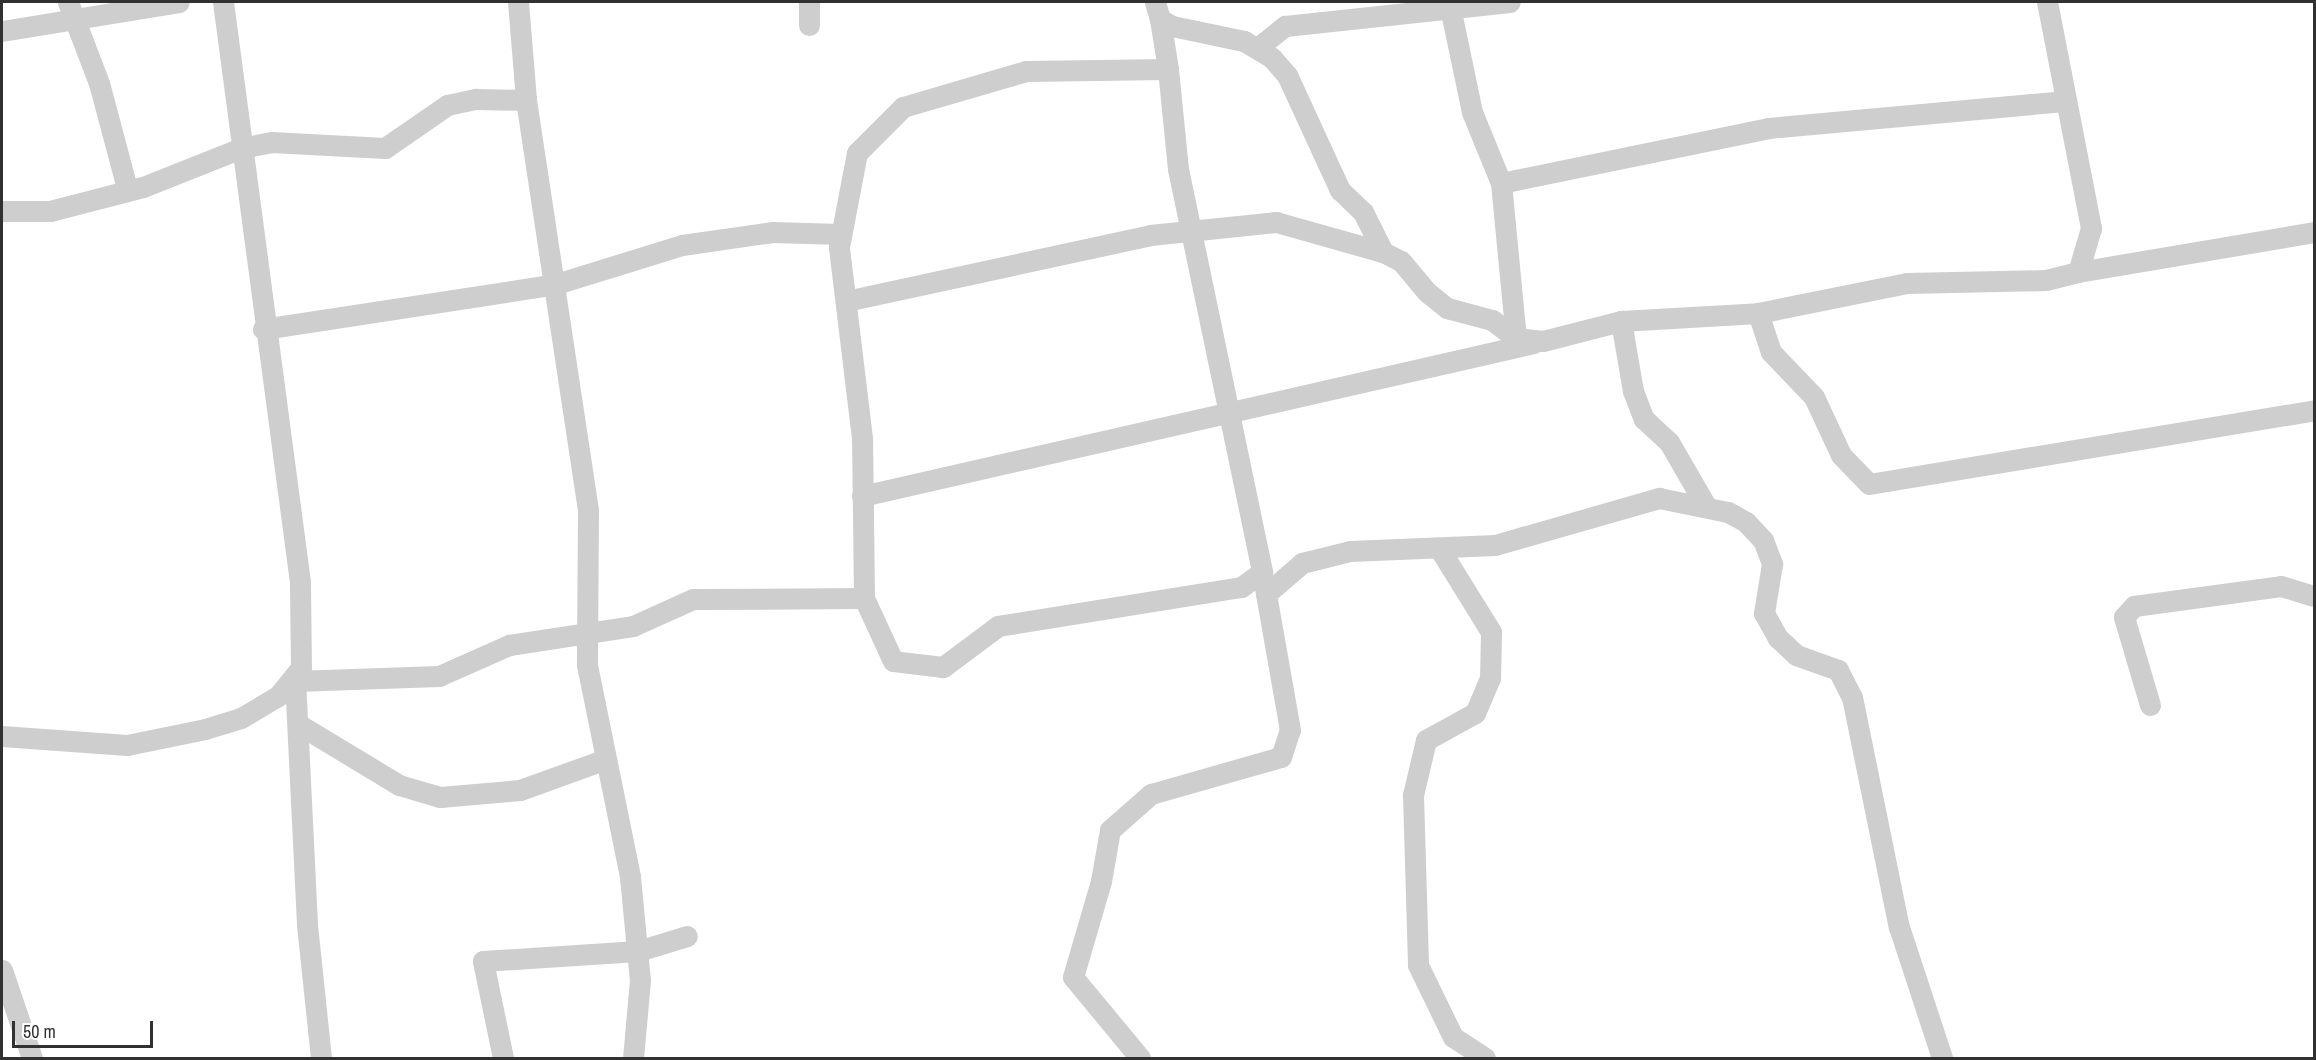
<!DOCTYPE html>
<style>
body{margin:0}
#map{position:relative;width:2316px;height:1060px;overflow:hidden;background:#fff;font-family:"Archivo Narrow",sans-serif}
div>[style]{position:absolute}
.minor>*{height:21px;margin:-10.5px;padding:0 10.5px;transform-origin:10.5px;border-radius:10.5px;background:#cecece}
span{translate:-50% -50%;white-space:nowrap;text-align:center;line-height:1.15;-webkit-text-stroke:6px #fff;paint-order:stroke}
.frame{position:absolute;inset:0;border:3px solid #313131;pointer-events:none}
.scale{position:absolute;left:12px;top:1021px;width:141px;height:27px;box-sizing:border-box;border:3px solid #313131;border-top:0;padding-left:8px;font-size:18px;line-height:21px;white-space:nowrap;color:#313131;-webkit-text-stroke:4px #fff;paint-order:stroke}
</style>
<div id="map">
<div class="minor">
<i style="left:68px;top:2px;width:87px;rotate:69.1deg"></i>
<i style="left:99px;top:83px;width:109px;rotate:75.1deg"></i>
<i style="left:518px;top:2px;width:98px;rotate:85.3deg"></i>
<i style="left:526px;top:100px;width:415px;rotate:81.4deg"></i>
<i style="left:588px;top:510px;width:155px;rotate:90.4deg"></i>
<i style="left:587px;top:665px;width:216px;rotate:78.5deg"></i>
<i style="left:630px;top:877px;width:103px;rotate:84.5deg"></i>
<i style="left:640px;top:980px;width:78px;rotate:95.1deg"></i>
<i style="left:1155px;top:2px;width:18px;rotate:74deg"></i>
<i style="left:1160px;top:19px;width:14px;rotate:30deg"></i>
<i style="left:1172px;top:26px;width:74px;rotate:11.8deg"></i>
<i style="left:1244px;top:41px;width:33px;rotate:31deg"></i>
<i style="left:1272px;top:58px;width:23px;rotate:49deg"></i>
<i style="left:1287px;top:75px;width:127px;rotate:65.3deg"></i>
<i style="left:1340px;top:190px;width:32px;rotate:44deg"></i>
<i style="left:1363px;top:212px;width:45px;rotate:63.4deg"></i>
<i style="left:1383px;top:252px;width:20px;rotate:27deg"></i>
<i style="left:1401px;top:261px;width:40px;rotate:50deg"></i>
<i style="left:1427px;top:292px;width:26px;rotate:39deg"></i>
<i style="left:1447px;top:308px;width:47px;rotate:14.9deg"></i>
<i style="left:1492px;top:320px;width:30px;rotate:37deg"></i>
<i style="left:1516px;top:338px;width:27px;rotate:6deg"></i>
<i style="left:1543px;top:341px;width:81px;rotate:-14.4deg"></i>
<i style="left:1621px;top:321px;width:137px;rotate:-3.3deg"></i>
<i style="left:1758px;top:313px;width:152px;rotate:-11.4deg"></i>
<i style="left:1907px;top:283px;width:139px;rotate:-1.2deg"></i>
<i style="left:2046px;top:280px;width:33px;rotate:-14deg"></i>
<i style="left:2078px;top:272px;width:46px;rotate:-73.5deg"></i>
<i style="left:2091px;top:228px;width:230px;rotate:-101deg"></i>
<i style="left:1449px;top:2px;width:112px;rotate:78.2deg"></i>
<i style="left:1472px;top:112px;width:77px;rotate:67.8deg"></i>
<i style="left:1501px;top:183px;width:156px;rotate:84.5deg"></i>
<i style="left:1160px;top:19px;width:51px;rotate:80.9deg"></i>
<i style="left:1168px;top:69px;width:100px;rotate:84.3deg"></i>
<i style="left:1178px;top:169px;width:412px;rotate:78.2deg"></i>
<i style="left:1262px;top:572px;width:26px;rotate:144deg"></i>
<i style="left:1241px;top:587px;width:246px;rotate:170.9deg"></i>
<i style="left:998px;top:626px;width:69px;rotate:143.3deg"></i>
<i style="left:943px;top:667px;width:50px;rotate:-173.2deg"></i>
<i style="left:893px;top:661px;width:69px;rotate:-114.7deg"></i>
<i style="left:864px;top:598px;width:160px;rotate:-90.7deg"></i>
<i style="left:862px;top:438px;width:192px;rotate:-96.9deg"></i>
<i style="left:839px;top:247px;width:96px;rotate:-79.2deg"></i>
<i style="left:857px;top:153px;width:65px;rotate:-45deg"></i>
<i style="left:903px;top:107px;width:128px;rotate:-16.3deg"></i>
<i style="left:1026px;top:71px;width:142px;rotate:-0.8deg"></i>
<i style="left:809px;top:25px;width:23px;rotate:-90deg"></i>
<i style="left:2px;top:31px;width:179px;rotate:-9.3deg"></i>
<i style="left:1260px;top:46px;width:32px;rotate:-39deg"></i>
<i style="left:1285px;top:26px;width:226px;rotate:-6.1deg"></i>
<i style="left:1501px;top:183px;width:273px;rotate:-11.6deg"></i>
<i style="left:1768px;top:128px;width:297px;rotate:-5.2deg"></i>
<i style="left:2px;top:211px;width:48px"></i>
<i style="left:50px;top:211px;width:96px;rotate:-14.5deg"></i>
<i style="left:143px;top:187px;width:105px;rotate:-21.7deg"></i>
<i style="left:241px;top:148px;width:31px;rotate:-11deg"></i>
<i style="left:271px;top:142px;width:114px;rotate:3deg"></i>
<i style="left:385px;top:148px;width:75px;rotate:-34.7deg"></i>
<i style="left:447px;top:105px;width:30px;rotate:-12deg"></i>
<i style="left:476px;top:99px;width:50px;rotate:1.1deg"></i>
<i style="left:2078px;top:272px;width:239px;rotate:-9.6deg"></i>
<i style="left:846px;top:301px;width:311px;rotate:-12.2deg"></i>
<i style="left:1150px;top:235px;width:127px;rotate:-5.9deg"></i>
<i style="left:1276px;top:222px;width:111px;rotate:15.7deg"></i>
<i style="left:1758px;top:313px;width:41px;rotate:71.6deg"></i>
<i style="left:1771px;top:352px;width:62px;rotate:46.3deg"></i>
<i style="left:1814px;top:397px;width:64px;rotate:65deg"></i>
<i style="left:1841px;top:455px;width:40px;rotate:46deg"></i>
<i style="left:1869px;top:484px;width:451px;rotate:-9.4deg"></i>
<i style="left:1621px;top:321px;width:71px;rotate:80.3deg"></i>
<i style="left:1633px;top:391px;width:30px;rotate:69deg"></i>
<i style="left:1644px;top:419px;width:34px;rotate:43deg"></i>
<i style="left:1669px;top:442px;width:74px;rotate:60deg"></i>
<i style="left:263px;top:329px;width:296px;rotate:-8.7deg"></i>
<i style="left:556px;top:284px;width:132px;rotate:-17.2deg"></i>
<i style="left:682px;top:245px;width:91px;rotate:-8.2deg"></i>
<i style="left:772px;top:232px;width:69px;rotate:1.7deg"></i>
<i style="left:862px;top:496px;width:689px;rotate:-12.83deg"></i>
<i style="left:1439px;top:548px;width:99px;rotate:58.2deg"></i>
<i style="left:1491px;top:632px;width:46px;rotate:91.2deg"></i>
<i style="left:1490px;top:678px;width:38px;rotate:113deg"></i>
<i style="left:1475px;top:713px;width:56px;rotate:151.1deg"></i>
<i style="left:1426px;top:740px;width:57px;rotate:103.3deg"></i>
<i style="left:1413px;top:795px;width:170px;rotate:88.3deg"></i>
<i style="left:1418px;top:965px;width:80px;rotate:64.1deg"></i>
<i style="left:1453px;top:1037px;width:38px;rotate:33deg"></i>
<i style="left:1266px;top:594px;width:48px;rotate:-40.7deg"></i>
<i style="left:1302px;top:563px;width:49px;rotate:-14deg"></i>
<i style="left:1350px;top:551px;width:145px;rotate:-2.4deg"></i>
<i style="left:1495px;top:545px;width:171px;rotate:-16deg"></i>
<i style="left:1659px;top:498px;width:70px;rotate:11.5deg"></i>
<i style="left:1728px;top:512px;width:21px;rotate:29deg"></i>
<i style="left:1746px;top:522px;width:25px;rotate:47deg"></i>
<i style="left:1763px;top:540px;width:26px;rotate:69deg"></i>
<i style="left:1772px;top:564px;width:50px;rotate:99.3deg"></i>
<i style="left:1764px;top:613px;width:29px;rotate:61deg"></i>
<i style="left:1778px;top:638px;width:25px;rotate:43deg"></i>
<i style="left:1796px;top:655px;width:45px;rotate:19.7deg"></i>
<i style="left:1838px;top:670px;width:30px;rotate:63deg"></i>
<i style="left:1852px;top:697px;width:235px;rotate:78.5deg"></i>
<i style="left:1899px;top:927px;width:138px;rotate:71.8deg"></i>
<i style="left:2150px;top:705px;width:92px;rotate:-106.5deg"></i>
<i style="left:2124px;top:617px;width:15px;rotate:-48deg"></i>
<i style="left:2134px;top:606px;width:148px;rotate:-7.7deg"></i>
<i style="left:2281px;top:586px;width:34px;rotate:17deg"></i>
<i style="left:298px;top:724px;width:118px;rotate:31.1deg"></i>
<i style="left:399px;top:785px;width:43px;rotate:16.3deg"></i>
<i style="left:440px;top:797px;width:80px;rotate:-5deg"></i>
<i style="left:520px;top:790px;width:91px;rotate:-19.8deg"></i>
<i style="left:2px;top:736px;width:125px;rotate:4.1deg"></i>
<i style="left:127px;top:745px;width:80px;rotate:-11.6deg"></i>
<i style="left:205px;top:729px;width:38px;rotate:-17deg"></i>
<i style="left:241px;top:718px;width:43px;rotate:-30.7deg"></i>
<i style="left:278px;top:696px;width:36px;rotate:-51deg"></i>
<i style="left:301px;top:668px;width:86px;rotate:-90.7deg"></i>
<i style="left:300px;top:582px;width:585px;rotate:-97.56deg"></i>
<i style="left:2px;top:970px;width:93px;rotate:71.2deg"></i>
<i style="left:321px;top:1058px;width:135px;rotate:-96deg"></i>
<i style="left:307px;top:924px;width:243px;rotate:-92.8deg"></i>
<i style="left:295px;top:681px;width:144px;rotate:-2deg"></i>
<i style="left:439px;top:676px;width:77px;rotate:-23.9deg"></i>
<i style="left:509px;top:645px;width:125px;rotate:-8.7deg"></i>
<i style="left:633px;top:626px;width:66px;rotate:-24.2deg"></i>
<i style="left:693px;top:599px;width:171px;rotate:-0.3deg"></i>
<i style="left:503px;top:1058px;width:99px;rotate:-101.7deg"></i>
<i style="left:483px;top:961px;width:155px;rotate:-3.7deg"></i>
<i style="left:638px;top:951px;width:51px;rotate:-17deg"></i>
<i style="left:1140px;top:1058px;width:105px;rotate:-129.6deg"></i>
<i style="left:1073px;top:977px;width:100px;rotate:-73.7deg"></i>
<i style="left:1101px;top:881px;width:52px;rotate:-80deg"></i>
<i style="left:1110px;top:830px;width:55px;rotate:-41.3deg"></i>
<i style="left:1151px;top:794px;width:135px;rotate:-15.9deg"></i>
<i style="left:1281px;top:757px;width:28px;rotate:-72deg"></i>
<i style="left:1290px;top:730px;width:150px;rotate:-100deg"></i>
</div>
<div class="frame"></div>
<div class="scale">50 m</div>
</div>
